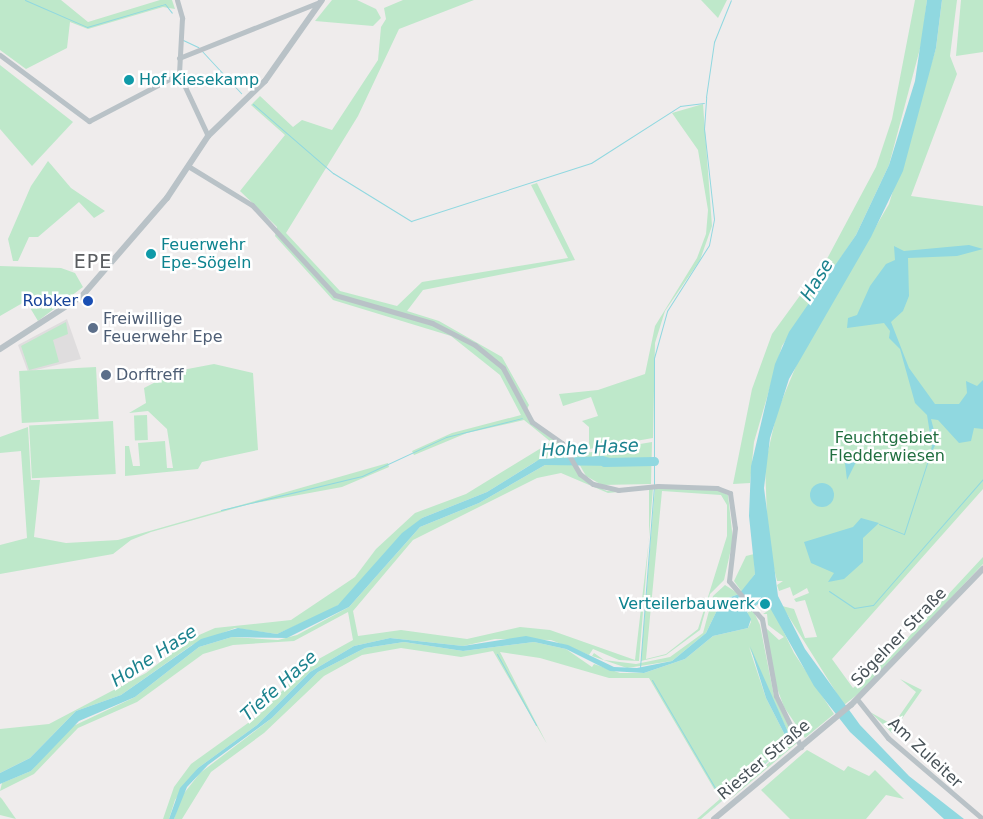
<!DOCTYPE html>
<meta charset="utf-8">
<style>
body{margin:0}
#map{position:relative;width:983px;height:819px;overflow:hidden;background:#efecec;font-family:"DejaVu Sans",sans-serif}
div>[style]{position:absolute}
.education>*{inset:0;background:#dfddde}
.green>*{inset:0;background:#bee8ca;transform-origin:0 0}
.water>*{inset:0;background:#90d8e0}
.round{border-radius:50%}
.stream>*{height:1px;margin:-0.5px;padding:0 0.5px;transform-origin:0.5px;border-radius:0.5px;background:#90d8e0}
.river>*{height:9px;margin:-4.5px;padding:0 4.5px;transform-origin:4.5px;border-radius:4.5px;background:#90d8e0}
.minor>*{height:5px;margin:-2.5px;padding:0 2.5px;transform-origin:2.5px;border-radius:2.5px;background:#b9c2c7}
.tertiary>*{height:6px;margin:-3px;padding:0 3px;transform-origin:3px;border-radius:3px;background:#b9c2c7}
.dots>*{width:14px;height:14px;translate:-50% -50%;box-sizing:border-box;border:2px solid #fff;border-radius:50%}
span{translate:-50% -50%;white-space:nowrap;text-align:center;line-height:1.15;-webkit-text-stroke:5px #fff;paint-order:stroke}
.culture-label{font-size:16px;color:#0d838f}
.left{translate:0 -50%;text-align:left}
.right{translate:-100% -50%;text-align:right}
.transit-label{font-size:16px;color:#164399}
.service-label{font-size:16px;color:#4e5e75}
.park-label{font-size:16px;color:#216f40}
.street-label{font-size:16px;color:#475157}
.water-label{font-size:18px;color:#1b828e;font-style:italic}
.quarter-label{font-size:19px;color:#5a5d60;letter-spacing:1px}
</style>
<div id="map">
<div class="education">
<i style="clip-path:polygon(67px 319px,81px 359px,28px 372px,18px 345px)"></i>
</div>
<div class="green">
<i style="clip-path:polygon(0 0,61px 0,88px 22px,160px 0,172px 0,175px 9px,163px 7px,88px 29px,70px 22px,67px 48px,26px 69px,0 50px)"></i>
<i style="clip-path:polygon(332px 0,357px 0,376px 9px,381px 18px,373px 26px,315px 21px)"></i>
<i style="clip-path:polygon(403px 0,474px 0,399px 29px,358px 116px,286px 233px,340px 291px,397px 306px,422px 282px,568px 258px,531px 185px,537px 183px,575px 260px,423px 290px,407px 311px,439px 321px,502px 357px,529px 405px,525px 413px,532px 424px,563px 447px,570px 461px,546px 458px,535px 462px,487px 492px,422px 518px,347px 599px,329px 611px,277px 634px,235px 628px,192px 645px,121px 695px,76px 711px,30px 758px,0 773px,0 729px,49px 724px,146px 673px,190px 639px,215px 628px,291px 620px,355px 577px,376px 549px,415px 513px,466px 494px,551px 442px,524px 420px,467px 433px,414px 455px,412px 451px,452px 433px,521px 415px,500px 375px,451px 336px,333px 300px,275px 236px,277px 227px,240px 191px,285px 135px,251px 105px,260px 96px,293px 127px,302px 120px,332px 130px,378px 60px,381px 27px,386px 19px,384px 8px)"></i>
<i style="clip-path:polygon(701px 0,727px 0,718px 18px)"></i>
<i style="clip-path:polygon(915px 0,927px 0,922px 41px,889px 165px,856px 235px,782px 346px,754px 442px,750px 483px,733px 484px,752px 389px,772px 334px,828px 257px,876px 167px,892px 119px)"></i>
<i style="clip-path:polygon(942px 0,957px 0,950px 56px,957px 74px,911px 196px,983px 206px,983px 489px,832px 659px,853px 688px,890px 657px,983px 557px,983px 564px,867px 687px,844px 705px,782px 606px,794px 609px,805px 638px,817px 637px,805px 600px,796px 602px,794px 599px,809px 593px,807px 588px,793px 596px,790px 587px,779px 591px,777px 585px,783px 581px,777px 581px,768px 544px,765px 465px,777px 412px,801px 354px,889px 204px,936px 48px)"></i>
<i style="clip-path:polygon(961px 0,983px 0,983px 52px,956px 56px)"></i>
<i style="clip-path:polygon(0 65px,73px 122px,32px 166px,0 129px)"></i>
<i style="clip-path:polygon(703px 104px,712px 226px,700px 260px,665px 311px,655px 343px,653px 438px,589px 449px,589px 427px,582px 421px,598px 416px,591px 397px,563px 406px,559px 394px,598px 390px,645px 374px,655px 326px,697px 258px,706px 234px,708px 210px,698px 150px,672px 113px)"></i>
<i style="clip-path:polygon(48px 161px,71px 188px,105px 211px,94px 218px,79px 202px,38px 237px,29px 237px,18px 261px,13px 261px,8px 239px,31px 186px)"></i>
<i style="clip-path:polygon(0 266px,61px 268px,75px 273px,83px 287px,38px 321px,26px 301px,0 316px)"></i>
<i style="clip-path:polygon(66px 322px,68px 334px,53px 340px,59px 362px,29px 370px,21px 346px)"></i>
<i style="clip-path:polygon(214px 364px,253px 373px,258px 450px,202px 462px,198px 469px,125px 476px,125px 446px,129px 446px,133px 466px,140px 466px,138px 443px,165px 441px,167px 468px,173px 468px,167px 429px,148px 411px,129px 413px,146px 403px,144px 388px,177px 371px)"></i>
<i style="left:96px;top:367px;width:52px;height:77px;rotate:87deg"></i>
<i style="left:147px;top:415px;width:25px;height:13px;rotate:88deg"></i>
<i style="left:113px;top:421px;width:53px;height:84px;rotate:87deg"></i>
<i style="clip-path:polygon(28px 427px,31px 480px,40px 480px,34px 537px,66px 543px,118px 540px,388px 463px,389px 467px,342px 487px,250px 504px,151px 532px,131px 540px,113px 554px,0 574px,0 545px,27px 538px,21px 451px,0 453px,0 437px)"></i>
<i style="clip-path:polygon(652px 442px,651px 484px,602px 485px,586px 476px,574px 455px)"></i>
<i style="clip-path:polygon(evenodd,545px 465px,573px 465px,584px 480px,607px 491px,653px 488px,639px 661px,619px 660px,593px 649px,589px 655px,551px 640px,495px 639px,463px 646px,390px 638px,354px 646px,310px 672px,257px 725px,198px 768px,175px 800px,169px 819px,163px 819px,174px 787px,191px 764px,259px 715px,306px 666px,353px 640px,348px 612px,294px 641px,233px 645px,203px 654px,137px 702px,78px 728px,34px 774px,0 791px,2px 783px,31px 771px,69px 728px,135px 697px,199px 647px,232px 637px,278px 640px,297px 635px,349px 607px,420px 527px,479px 503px,545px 465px,561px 473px,608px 493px,649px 489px,649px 539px,635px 660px,550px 630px,520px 627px,467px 639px,401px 630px,358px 636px,353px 611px,413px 540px,537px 478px,561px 473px)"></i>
<i style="clip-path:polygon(evenodd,655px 488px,716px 489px,728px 495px,733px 540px,724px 580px,710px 594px,700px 630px,666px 655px,641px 661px,655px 488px,662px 491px,721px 495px,727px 505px,727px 536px,698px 629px,666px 654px,646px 659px,662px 491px)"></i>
<i style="clip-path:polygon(754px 554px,755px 574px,742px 592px,734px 581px,746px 556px)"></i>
<i style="clip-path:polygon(725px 585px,739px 594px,722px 600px,706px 633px,672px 661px,627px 668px,592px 656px,594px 653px,604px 660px,636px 664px,670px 657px,703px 633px,713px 596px)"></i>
<i style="clip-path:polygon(752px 608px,760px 625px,774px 696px,797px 743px,728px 801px,792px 741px,749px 647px,766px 698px,789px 743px,701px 819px,697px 819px,720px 799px,649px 678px,609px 678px,540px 658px,500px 652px,547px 744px,493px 651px,461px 657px,401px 648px,362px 655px,324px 676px,264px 733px,211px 772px,182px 819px,174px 819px,181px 797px,200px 773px,272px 718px,318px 672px,365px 648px,404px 642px,463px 651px,534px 642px,566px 649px,592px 667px,594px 664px,620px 673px,644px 673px,685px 659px,713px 636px,748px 628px,751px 622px,747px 613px)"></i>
<i style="clip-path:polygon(772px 608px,794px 653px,834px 714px,805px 738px,784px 707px,774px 680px,766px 628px,779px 640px,784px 637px,768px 625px,767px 614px,763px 614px)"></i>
<i style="clip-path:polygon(900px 679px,922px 690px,892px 733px,870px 712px,893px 725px,916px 692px)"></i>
<i style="clip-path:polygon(807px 750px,844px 771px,848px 766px,869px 776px,875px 770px,904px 799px,886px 795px,866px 819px,790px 819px,761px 790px)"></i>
<i style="clip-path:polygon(0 797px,2px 799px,16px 819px,0 815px)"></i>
</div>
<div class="water">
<i style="clip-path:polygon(927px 0,942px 0,936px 48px,903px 171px,871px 237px,789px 379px,770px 438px,764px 488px,778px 596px,805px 649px,860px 725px,909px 776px,964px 819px,944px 819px,850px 732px,814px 686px,765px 599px,747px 612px,751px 619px,748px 628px,713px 636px,685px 659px,644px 673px,610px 671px,566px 649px,534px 642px,463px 651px,404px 642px,365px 648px,318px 672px,272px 718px,208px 765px,187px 787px,174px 819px,169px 819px,180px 788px,198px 768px,257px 725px,310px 672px,354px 646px,390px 638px,463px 646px,526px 636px,568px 645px,614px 667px,637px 668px,672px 661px,706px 633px,722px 600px,739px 594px,755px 574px,749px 516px,751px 466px,775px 364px,789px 332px,856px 235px,889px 165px,915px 81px)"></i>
<i style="clip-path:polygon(969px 245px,983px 249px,957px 256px,908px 258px,909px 296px,903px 311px,891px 322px,909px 368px,935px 404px,959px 404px,967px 393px,966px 381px,977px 386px,983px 380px,983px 429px,974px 428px,971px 441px,959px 443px,938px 420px,931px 419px,937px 442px,929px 457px,932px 446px,927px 415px,915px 403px,900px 349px,889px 338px,890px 331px,884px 323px,847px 328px,848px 318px,857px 315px,870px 286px,886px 264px,895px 260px,894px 246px,904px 251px)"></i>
<i style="clip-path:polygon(844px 455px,846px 462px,857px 460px,847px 480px)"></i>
<i style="clip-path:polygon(603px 456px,613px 459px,615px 466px,545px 465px,479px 503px,420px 527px,349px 607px,287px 638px,232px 637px,199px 647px,135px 697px,79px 721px,31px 771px,0 784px,0 773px,30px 758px,76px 711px,121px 695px,201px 639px,238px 628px,277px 634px,338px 605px,402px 533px,422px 518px,487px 492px,540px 459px)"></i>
<i class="round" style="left:810px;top:483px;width:24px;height:24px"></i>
<i style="clip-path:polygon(861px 518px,879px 523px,863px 538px,863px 562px,844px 579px,828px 582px,834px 573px,811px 563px,804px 542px,853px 527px)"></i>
<i style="clip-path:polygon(750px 646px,792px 741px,701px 819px,789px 743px,766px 698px)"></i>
</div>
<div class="stream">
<i style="left:25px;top:0;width:68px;rotate:23.5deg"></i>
<i style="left:87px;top:27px;width:81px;rotate:-16.4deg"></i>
<i style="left:165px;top:4px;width:11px;rotate:52deg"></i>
<i style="left:183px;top:40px;width:17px;rotate:25deg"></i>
<i style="left:201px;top:50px;width:59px;rotate:47.1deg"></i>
<i style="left:253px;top:104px;width:106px;rotate:40.8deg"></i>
<i style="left:333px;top:173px;width:92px;rotate:31.6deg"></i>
<i style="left:411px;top:221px;width:189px;rotate:-17.9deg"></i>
<i style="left:591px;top:163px;width:106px;rotate:-32.6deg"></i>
<i style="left:680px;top:106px;width:24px;rotate:-7deg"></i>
<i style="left:654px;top:484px;width:126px;rotate:-90deg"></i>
<i style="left:654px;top:358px;width:49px;rotate:-74.5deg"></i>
<i style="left:667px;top:311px;width:78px;rotate:-57.5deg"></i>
<i style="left:709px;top:245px;width:26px;rotate:-79deg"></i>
<i style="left:714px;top:219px;width:91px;rotate:-96.3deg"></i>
<i style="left:704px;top:129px;width:32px;rotate:-86deg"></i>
<i style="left:706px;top:97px;width:56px;rotate:-81.7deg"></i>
<i style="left:714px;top:42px;width:45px;rotate:-68deg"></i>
<i style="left:221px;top:510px;width:145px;rotate:-13.6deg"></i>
<i style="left:362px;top:476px;width:93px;rotate:-24.9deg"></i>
<i style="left:446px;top:437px;width:78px;rotate:-14deg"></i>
<i style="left:879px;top:524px;width:27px;rotate:22deg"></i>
<i style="left:904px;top:534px;width:81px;rotate:-72deg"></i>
<i style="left:829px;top:591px;width:30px;rotate:34deg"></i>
<i style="left:854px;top:608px;width:19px;rotate:-9deg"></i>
<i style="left:873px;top:605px;width:167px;rotate:-48.9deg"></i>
<i style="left:497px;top:654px;width:81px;rotate:61.2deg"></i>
<i style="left:640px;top:668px;width:181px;rotate:-85.6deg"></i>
<i style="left:652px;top:680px;width:137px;rotate:59.7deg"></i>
</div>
<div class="river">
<i style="left:604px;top:462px;width:50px;rotate:-1.1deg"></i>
</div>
<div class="minor">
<i style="left:177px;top:0;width:19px;rotate:74deg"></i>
<i style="left:182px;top:18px;width:56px;rotate:93.1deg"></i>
<i style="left:179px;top:74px;width:68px;rotate:64.9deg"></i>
<i style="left:0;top:55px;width:111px;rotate:36.6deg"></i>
<i style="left:89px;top:121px;width:102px;rotate:-27.6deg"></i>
<i style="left:179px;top:58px;width:152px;rotate:-21.7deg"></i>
<i style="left:188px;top:166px;width:75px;rotate:31.4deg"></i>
<i style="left:252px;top:205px;width:122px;rotate:47.3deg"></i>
<i style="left:335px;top:295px;width:101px;rotate:16.1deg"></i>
<i style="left:432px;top:323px;width:48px;rotate:27.1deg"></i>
<i style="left:475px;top:345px;width:36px;rotate:39deg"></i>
<i style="left:503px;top:368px;width:61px;rotate:61.8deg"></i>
<i style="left:532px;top:422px;width:37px;rotate:35deg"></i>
<i style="left:562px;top:443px;width:36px;rotate:60deg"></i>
<i style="left:580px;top:474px;width:16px;rotate:38deg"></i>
<i style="left:593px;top:484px;width:26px;rotate:13deg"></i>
<i style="left:618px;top:490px;width:40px;rotate:-5.7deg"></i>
<i style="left:658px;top:486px;width:59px;rotate:1.9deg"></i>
<i style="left:717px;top:488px;width:14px;rotate:21deg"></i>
<i style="left:730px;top:493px;width:35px;rotate:82deg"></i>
<i style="left:735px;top:528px;width:53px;rotate:96.5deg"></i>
<i style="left:729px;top:581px;width:50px;rotate:49deg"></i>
<i style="left:762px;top:619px;width:78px;rotate:79.7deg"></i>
<i style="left:776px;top:696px;width:57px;rotate:63.9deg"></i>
<i style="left:857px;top:699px;width:50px;rotate:51.5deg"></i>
<i style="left:888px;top:738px;width:125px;rotate:40.5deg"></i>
</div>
<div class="tertiary">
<i style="left:0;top:349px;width:98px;rotate:-32.9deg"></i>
<i style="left:82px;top:296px;width:130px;rotate:-49.1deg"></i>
<i style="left:167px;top:198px;width:74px;rotate:-56.5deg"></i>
<i style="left:208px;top:136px;width:79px;rotate:-44deg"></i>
<i style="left:265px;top:81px;width:99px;rotate:-54.9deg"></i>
<i style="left:714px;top:819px;width:178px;rotate:-39.8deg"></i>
<i style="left:851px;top:705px;width:190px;rotate:-45.9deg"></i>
</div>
<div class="dots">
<i style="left:129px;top:80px;background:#0f9aa8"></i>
<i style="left:151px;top:254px;background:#0f9aa8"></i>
<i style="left:88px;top:301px;background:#1a4fb4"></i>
<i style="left:93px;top:328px;background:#5c6f8a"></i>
<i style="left:106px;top:375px;background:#5c6f8a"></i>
<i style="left:765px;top:604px;background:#0f9aa8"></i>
</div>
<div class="culture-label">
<span class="left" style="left:139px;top:80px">Hof Kiesekamp</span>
<span class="left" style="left:161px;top:254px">Feuerwehr<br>Epe-Sögeln</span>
<span class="right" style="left:755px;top:604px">Verteilerbauwerk</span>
</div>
<div class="transit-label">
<span class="right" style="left:78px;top:301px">Robker</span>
</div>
<div class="service-label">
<span class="left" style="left:103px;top:328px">Freiwillige<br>Feuerwehr Epe</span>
<span class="left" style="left:116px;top:375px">Dorftreff</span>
</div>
<div class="park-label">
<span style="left:887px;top:447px">Feuchtgebiet<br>Fledderwiesen</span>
</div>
<div class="street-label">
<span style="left:899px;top:637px;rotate:-46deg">Sögelner Straße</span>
<span style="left:925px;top:753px;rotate:43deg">Am Zuleiter</span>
<span style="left:764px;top:760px;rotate:-40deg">Riester Straße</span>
</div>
<div class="water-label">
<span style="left:817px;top:280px;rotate:-58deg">Hase</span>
<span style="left:590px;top:448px;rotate:-3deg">Hohe Hase</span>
<span style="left:154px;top:656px;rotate:-33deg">Hohe Hase</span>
<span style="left:279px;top:686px;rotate:-42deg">Tiefe Hase</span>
</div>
<div class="quarter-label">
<span style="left:93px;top:262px">EPE</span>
</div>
</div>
